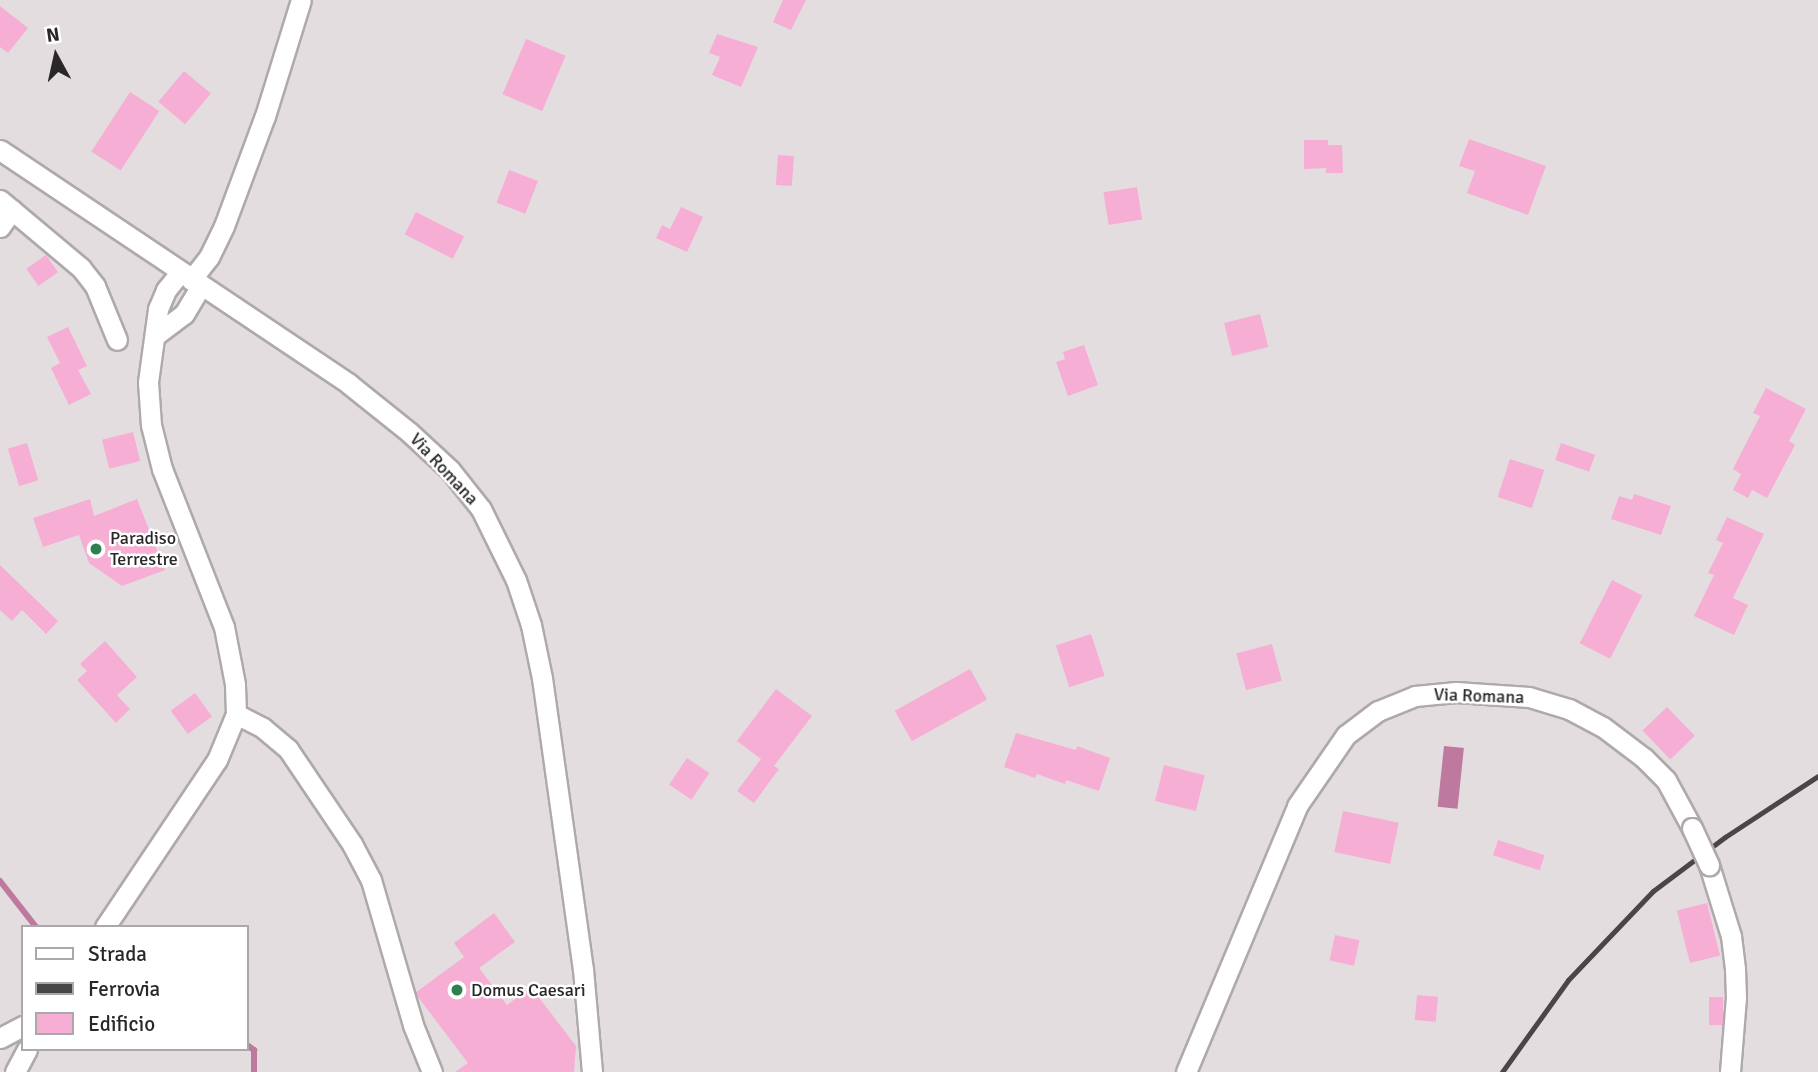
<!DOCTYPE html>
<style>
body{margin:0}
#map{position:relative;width:1818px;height:1072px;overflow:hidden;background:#e4dde0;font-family:Signika,sans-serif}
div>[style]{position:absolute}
.water>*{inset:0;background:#bd799e;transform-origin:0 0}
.stream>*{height:6px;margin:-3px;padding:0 3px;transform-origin:3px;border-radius:3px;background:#bd799e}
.building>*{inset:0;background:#f6aed4;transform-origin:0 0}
.roads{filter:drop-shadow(2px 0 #afa9ac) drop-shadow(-2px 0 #afa9ac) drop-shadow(0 2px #afa9ac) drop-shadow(0 -2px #afa9ac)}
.minor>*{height:19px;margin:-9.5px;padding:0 9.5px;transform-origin:9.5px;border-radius:9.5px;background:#fff}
.rail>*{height:5px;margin:-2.5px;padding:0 2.5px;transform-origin:2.5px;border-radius:2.5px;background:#494647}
.bridges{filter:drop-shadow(2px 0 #afa9ac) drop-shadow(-2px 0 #afa9ac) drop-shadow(0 2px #afa9ac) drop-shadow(0 -2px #afa9ac)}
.minor-bridge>*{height:19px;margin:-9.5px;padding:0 9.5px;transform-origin:9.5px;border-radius:9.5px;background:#fff}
.dots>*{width:19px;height:19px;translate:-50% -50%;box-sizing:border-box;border:4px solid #fff;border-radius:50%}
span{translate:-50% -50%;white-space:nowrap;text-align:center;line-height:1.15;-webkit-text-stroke:5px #fff;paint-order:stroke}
.street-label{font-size:18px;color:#292728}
.poi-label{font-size:18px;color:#292728}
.left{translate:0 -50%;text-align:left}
.legend{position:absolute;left:21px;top:925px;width:228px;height:126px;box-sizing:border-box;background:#fff;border:2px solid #a9a9a9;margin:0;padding:9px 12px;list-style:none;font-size:21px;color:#292728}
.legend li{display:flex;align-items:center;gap:14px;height:35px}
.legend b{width:35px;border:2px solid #a9a9a9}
.north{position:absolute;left:21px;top:21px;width:70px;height:70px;-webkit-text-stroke:5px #fff;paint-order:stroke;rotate:352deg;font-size:19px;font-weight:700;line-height:28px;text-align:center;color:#292728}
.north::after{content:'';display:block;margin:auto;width:24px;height:32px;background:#292728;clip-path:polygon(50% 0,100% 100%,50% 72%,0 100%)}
</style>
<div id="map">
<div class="water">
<i style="left:1444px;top:746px;width:20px;height:61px;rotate:6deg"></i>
</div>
<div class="stream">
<i style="left:0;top:881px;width:58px;rotate:52deg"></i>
<i style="left:247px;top:1045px;width:9px;rotate:36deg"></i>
<i style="left:254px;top:1050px;width:22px;rotate:90deg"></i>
</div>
<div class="building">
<i style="clip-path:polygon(783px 0,806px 0,791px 30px,773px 22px)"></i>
<i style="clip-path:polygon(0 6px,28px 28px,8px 53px,0 47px)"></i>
<i style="clip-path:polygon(717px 34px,758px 47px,741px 87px,712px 75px,720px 57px,709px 53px)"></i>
<i style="left:526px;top:39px;width:43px;height:60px;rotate:23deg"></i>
<i style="left:184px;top:71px;width:35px;height:40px;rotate:40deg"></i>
<i style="left:130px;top:92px;width:35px;height:71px;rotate:33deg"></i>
<i style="clip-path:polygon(1469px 139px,1546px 166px,1528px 215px,1467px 193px,1475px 171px,1459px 166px)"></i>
<i style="clip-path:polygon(1304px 140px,1328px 140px,1328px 145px,1342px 145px,1343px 173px,1326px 173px,1326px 168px,1304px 169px)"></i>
<i style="left:778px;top:155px;width:16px;height:30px;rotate:4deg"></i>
<i style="left:509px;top:170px;width:31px;height:35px;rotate:21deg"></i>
<i style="left:1137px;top:187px;width:33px;height:34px;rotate:81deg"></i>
<i style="clip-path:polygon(681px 207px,703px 217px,687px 252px,656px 238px,662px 225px,670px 229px)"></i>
<i style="left:416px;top:212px;width:54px;height:25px;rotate:27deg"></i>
<i style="left:46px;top:255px;width:21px;height:24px;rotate:55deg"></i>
<i style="left:1260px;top:314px;width:34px;height:37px;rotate:76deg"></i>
<i style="clip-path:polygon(68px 327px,87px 366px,78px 370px,91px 394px,69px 405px,51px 368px,60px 363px,47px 337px)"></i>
<i style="clip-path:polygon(1084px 345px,1098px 385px,1068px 396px,1056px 362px,1065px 359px,1063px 352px)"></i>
<i style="clip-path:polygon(1766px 388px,1806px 409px,1789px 441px,1795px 445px,1767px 498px,1752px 490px,1748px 498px,1733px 490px,1741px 474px,1733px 469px,1760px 416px,1753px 413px)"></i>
<i style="left:133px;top:432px;width:30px;height:32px;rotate:76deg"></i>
<i style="left:27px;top:443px;width:39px;height:20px;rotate:73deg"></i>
<i style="left:1561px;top:443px;width:36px;height:18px;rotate:19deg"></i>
<i style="left:1510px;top:459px;width:36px;height:40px;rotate:18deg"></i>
<i style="clip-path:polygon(1634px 494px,1671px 506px,1661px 535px,1611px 519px,1619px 496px,1632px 500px)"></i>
<i style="clip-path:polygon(90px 499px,94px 516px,137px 499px,165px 570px,122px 586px,89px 563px,79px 535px,43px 547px,33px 518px)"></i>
<i style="clip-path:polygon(1727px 517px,1764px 534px,1733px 598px,1748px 605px,1734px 635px,1694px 616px,1714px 575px,1708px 573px,1723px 543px,1716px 540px)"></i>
<i style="clip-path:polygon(0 565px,58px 621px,46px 634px,22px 610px,12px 621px,0 610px)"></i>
<i style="left:1612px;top:580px;width:34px;height:71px;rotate:27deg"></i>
<i style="left:1091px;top:634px;width:44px;height:37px;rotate:72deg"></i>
<i style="clip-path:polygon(105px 641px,137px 677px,117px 695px,130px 709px,116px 723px,77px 680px,87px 671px,80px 664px)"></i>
<i style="left:1272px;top:644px;width:38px;height:37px;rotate:75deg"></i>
<i style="left:970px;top:669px;width:35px;height:86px;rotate:61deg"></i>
<i style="clip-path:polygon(776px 689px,812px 716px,774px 766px,779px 769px,754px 803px,737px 791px,761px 759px,737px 741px)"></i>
<i style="left:195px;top:693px;width:29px;height:30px;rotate:54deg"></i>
<i style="left:1667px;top:707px;width:40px;height:34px;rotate:46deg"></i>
<i style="clip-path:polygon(1016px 733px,1076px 750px,1077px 746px,1110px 758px,1099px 791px,1066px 780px,1065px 784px,1037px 774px,1035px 778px,1004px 767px)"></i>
<i style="left:687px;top:758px;width:27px;height:32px;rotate:34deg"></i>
<i style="left:1164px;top:765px;width:42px;height:37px;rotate:14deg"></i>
<i style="left:1343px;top:811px;width:57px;height:42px;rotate:12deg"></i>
<i style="left:1498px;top:840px;width:49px;height:16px;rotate:18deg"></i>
<i style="left:1707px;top:903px;width:54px;height:31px;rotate:76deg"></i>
<i style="clip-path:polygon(494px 913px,515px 942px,479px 968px,507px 1005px,531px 987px,576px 1046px,574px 1072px,455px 1072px,468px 1063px,415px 993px,464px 957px,454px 943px)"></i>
<i style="left:1335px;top:935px;width:25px;height:26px;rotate:12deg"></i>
<i style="left:1417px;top:995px;width:21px;height:25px;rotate:5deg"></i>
<i style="left:1709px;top:997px;width:14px;height:28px"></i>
</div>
<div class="roads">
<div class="minor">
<i style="left:0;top:150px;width:420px;rotate:33.8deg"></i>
<i style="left:349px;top:384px;width:77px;rotate:38.7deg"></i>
<i style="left:409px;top:432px;width:56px;rotate:42.8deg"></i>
<i style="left:450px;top:470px;width:50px;rotate:51.5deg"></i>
<i style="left:481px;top:509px;width:79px;rotate:63.8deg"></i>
<i style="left:516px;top:580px;width:47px;rotate:71.6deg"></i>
<i style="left:531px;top:625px;width:54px;rotate:78.3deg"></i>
<i style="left:542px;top:678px;width:294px;rotate:82deg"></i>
<i style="left:583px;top:969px;width:103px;rotate:85deg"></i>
<i style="left:0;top:200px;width:106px;rotate:40deg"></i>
<i style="left:81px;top:268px;width:23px;rotate:52deg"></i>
<i style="left:95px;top:286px;width:58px;rotate:67.8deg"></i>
<i style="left:0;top:227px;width:21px;rotate:-55deg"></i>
<i style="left:191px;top:280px;width:29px;rotate:-52deg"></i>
<i style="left:209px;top:257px;width:34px;rotate:-64deg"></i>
<i style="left:224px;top:226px;width:117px;rotate:-69.6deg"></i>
<i style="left:265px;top:116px;width:121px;rotate:-72.8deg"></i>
<i style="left:156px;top:335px;width:35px;rotate:-37deg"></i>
<i style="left:184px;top:314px;width:31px;rotate:-59deg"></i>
<i style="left:236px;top:714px;width:30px;rotate:27deg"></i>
<i style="left:263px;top:728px;width:33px;rotate:40deg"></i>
<i style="left:288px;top:749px;width:115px;rotate:56deg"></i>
<i style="left:352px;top:844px;width:41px;rotate:62.2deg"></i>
<i style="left:371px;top:880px;width:151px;rotate:73.8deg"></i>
<i style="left:413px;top:1025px;width:51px;rotate:68deg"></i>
<i style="left:1709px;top:865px;width:74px;rotate:72.8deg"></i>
<i style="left:1731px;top:936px;width:33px;rotate:83deg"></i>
<i style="left:1735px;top:969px;width:28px;rotate:88deg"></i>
<i style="left:1736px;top:997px;width:75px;rotate:94.6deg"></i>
<i style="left:105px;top:927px;width:201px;rotate:-56.2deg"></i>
<i style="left:217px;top:760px;width:50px;rotate:-67.6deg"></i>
<i style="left:236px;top:714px;width:30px;rotate:-92deg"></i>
<i style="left:235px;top:684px;width:58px;rotate:-100.9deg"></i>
<i style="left:224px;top:627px;width:170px;rotate:-111.4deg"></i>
<i style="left:162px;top:469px;width:45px;rotate:-104deg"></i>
<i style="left:151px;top:425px;width:43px;rotate:-94deg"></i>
<i style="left:148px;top:382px;width:74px;rotate:-82.2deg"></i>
<i style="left:158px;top:309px;width:21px;rotate:-67deg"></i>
<i style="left:166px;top:290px;width:22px;rotate:-51deg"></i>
<i style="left:0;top:1038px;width:26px;rotate:-28deg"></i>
<i style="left:15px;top:1072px;width:26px;rotate:-62deg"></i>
<i style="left:1186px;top:1072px;width:288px;rotate:-67.3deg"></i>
<i style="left:1297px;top:806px;width:86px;rotate:-55.4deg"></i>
<i style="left:1346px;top:735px;width:40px;rotate:-37deg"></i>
<i style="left:1378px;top:711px;width:40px;rotate:-22deg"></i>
<i style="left:1415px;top:696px;width:41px;rotate:-5.6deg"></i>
<i style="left:1456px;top:692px;width:73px;rotate:3.9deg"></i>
<i style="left:1529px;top:697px;width:42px;rotate:16.7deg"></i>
<i style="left:1569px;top:709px;width:38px;rotate:28deg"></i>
<i style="left:1603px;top:727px;width:51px;rotate:37.1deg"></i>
<i style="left:1644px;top:758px;width:31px;rotate:45deg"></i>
<i style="left:1666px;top:780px;width:55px;rotate:61.6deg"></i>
</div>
</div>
<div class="rail">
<i style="left:1502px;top:1072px;width:113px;rotate:-54.3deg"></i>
<i style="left:1568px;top:980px;width:123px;rotate:-46.3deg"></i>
<i style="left:1653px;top:891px;width:90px;rotate:-36.9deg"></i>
<i style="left:1725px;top:837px;width:111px;rotate:-33.3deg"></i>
</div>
<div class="bridges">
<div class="minor-bridge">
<i style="left:1692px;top:828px;width:41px;rotate:65.3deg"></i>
</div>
</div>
<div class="dots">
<i style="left:96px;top:549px;background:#2e8051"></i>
<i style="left:457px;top:990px;background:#2e8051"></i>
</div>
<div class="street-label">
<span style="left:444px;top:469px;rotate:47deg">Via Romana</span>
<span style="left:1479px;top:696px;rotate:2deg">Via Romana</span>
</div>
<div class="poi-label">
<span class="left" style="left:110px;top:549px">Paradiso<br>Terrestre</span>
<span class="left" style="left:471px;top:990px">Domus Caesari</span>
</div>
<ul class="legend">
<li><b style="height:9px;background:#fff"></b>Strada</li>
<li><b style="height:9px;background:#494647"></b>Ferrovia</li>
<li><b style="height:19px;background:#f6aed4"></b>Edificio</li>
</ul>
<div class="north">N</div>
</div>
